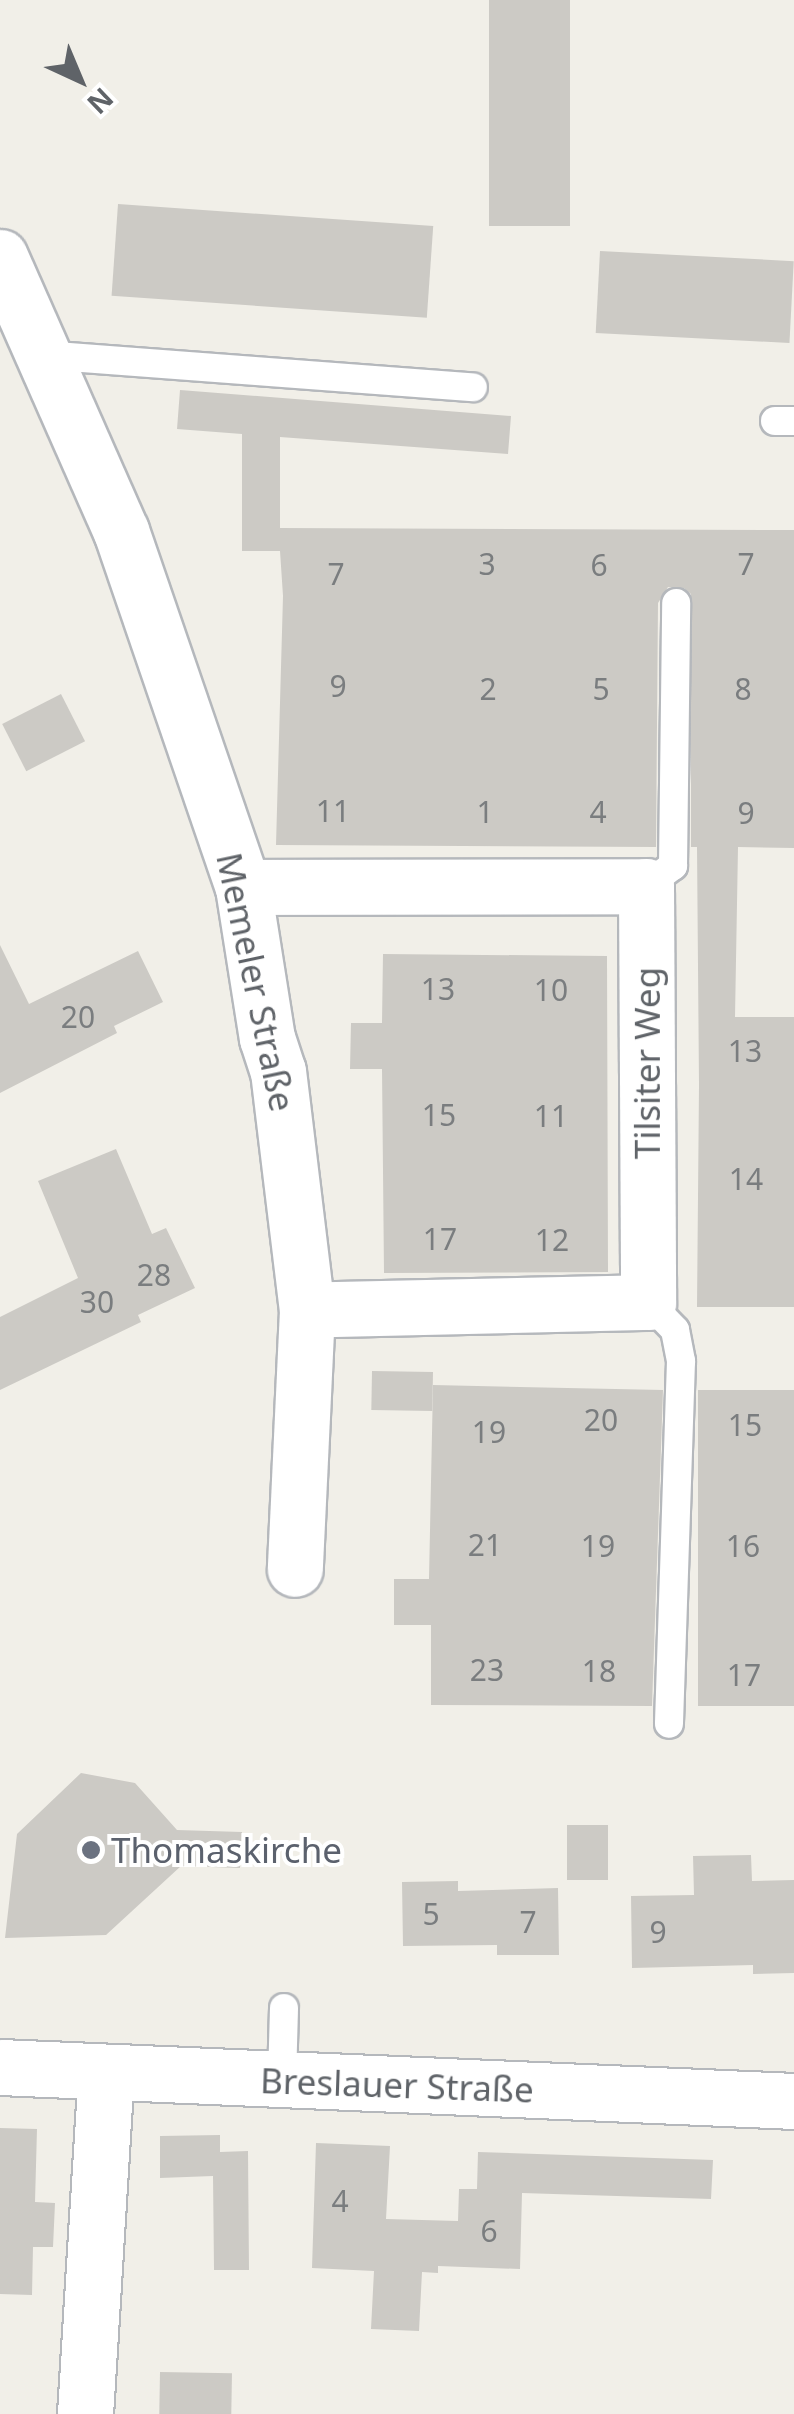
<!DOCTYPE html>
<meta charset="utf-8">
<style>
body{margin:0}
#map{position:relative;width:794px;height:2414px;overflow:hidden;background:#f1efe8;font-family:"Noto Sans",sans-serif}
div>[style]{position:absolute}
.building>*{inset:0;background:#cccac5;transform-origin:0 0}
.roads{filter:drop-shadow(2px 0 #b5b8bc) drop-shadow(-2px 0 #b5b8bc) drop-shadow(0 2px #b5b8bc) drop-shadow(0 -2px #b5b8bc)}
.lane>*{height:28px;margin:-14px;padding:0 14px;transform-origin:14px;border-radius:14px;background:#fff}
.street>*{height:55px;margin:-27.5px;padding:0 27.5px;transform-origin:27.5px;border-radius:27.5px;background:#fff}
.dots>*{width:28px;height:28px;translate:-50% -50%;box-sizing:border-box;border:5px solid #fff;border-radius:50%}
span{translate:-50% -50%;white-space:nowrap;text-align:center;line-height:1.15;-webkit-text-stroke:8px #fff;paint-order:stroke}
.number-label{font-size:30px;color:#7a7d7f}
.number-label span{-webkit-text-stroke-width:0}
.street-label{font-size:35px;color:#5f6368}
.worship-label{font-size:35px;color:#5b616d}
.left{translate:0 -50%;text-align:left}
.north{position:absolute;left:30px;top:30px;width:100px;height:100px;-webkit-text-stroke:8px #fff;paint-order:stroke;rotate:136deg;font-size:28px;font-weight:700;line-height:40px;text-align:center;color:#5f6368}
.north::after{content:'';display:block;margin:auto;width:35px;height:45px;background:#5f6368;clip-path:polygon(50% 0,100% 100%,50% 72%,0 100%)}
</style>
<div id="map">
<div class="building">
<i style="left:489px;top:0;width:81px;height:226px"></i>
<i style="left:118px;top:204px;width:316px;height:92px;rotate:4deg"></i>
<i style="left:600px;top:251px;width:194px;height:82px;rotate:3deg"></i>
<i style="clip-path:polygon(180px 390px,511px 416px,508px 454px,280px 437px,280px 536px,280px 528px,794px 530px,794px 848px,738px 847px,735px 1017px,794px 1017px,794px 1307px,697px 1307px,699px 1085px,697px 847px,691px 847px,691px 594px,684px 588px,668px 587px,658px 603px,656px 847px,276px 845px,283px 596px,280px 551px,242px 551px,242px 434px,177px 429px)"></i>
<i style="left:61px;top:694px;width:53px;height:66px;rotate:63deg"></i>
<i style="clip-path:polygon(0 945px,29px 1004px,138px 951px,163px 1002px,114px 1026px,117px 1033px,0 1093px)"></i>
<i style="clip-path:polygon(383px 954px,607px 956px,608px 1272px,384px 1273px,382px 1069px,350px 1069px,351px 1023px,382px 1023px)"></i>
<i style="clip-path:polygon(116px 1149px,152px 1234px,166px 1228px,195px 1288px,138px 1315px,141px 1322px,0 1390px,0 1317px,78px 1278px,38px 1181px)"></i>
<i style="left:372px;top:1371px;width:61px;height:39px;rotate:1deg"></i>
<i style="clip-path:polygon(433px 1385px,663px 1390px,652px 1706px,431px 1705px,431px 1625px,394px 1625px,394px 1579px,429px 1579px)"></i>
<i style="left:698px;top:1390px;width:96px;height:316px"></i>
<i style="clip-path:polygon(81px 1773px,135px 1783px,177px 1830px,242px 1832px,240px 1868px,181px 1866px,106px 1935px,5px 1938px,17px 1834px)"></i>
<i style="left:567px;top:1825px;width:41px;height:55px"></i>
<i style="clip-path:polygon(751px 1855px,752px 1881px,794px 1880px,794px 1973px,753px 1974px,753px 1965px,632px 1968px,631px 1896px,694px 1895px,693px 1856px)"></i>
<i style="clip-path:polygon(458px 1881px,458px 1891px,558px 1888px,559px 1955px,497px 1955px,497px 1945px,403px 1946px,402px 1882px)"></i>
<i style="clip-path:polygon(0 2128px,37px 2129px,35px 2202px,55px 2203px,53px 2247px,33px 2247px,32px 2295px,0 2294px)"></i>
<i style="clip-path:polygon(220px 2135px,220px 2152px,248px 2151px,249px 2270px,214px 2270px,213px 2176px,160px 2178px,160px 2136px)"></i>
<i style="clip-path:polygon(316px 2143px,390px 2146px,386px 2219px,458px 2221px,459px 2189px,477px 2189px,478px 2152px,713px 2160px,711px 2199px,522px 2193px,520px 2269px,438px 2266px,438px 2273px,422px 2272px,419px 2331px,371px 2329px,374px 2271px,312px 2268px)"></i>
<i style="left:160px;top:2372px;width:72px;height:42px;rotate:1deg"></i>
</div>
<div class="roads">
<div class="lane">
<i style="left:43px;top:355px;width:431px;rotate:4.3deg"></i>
<i style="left:775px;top:421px;width:19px"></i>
<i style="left:646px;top:886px;width:34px;rotate:-37deg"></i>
<i style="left:673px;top:866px;width:263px;rotate:-89.3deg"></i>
<i style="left:648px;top:1302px;width:39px;rotate:46deg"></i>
<i style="left:675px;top:1330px;width:32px;rotate:79deg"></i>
<i style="left:681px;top:1361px;width:363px;rotate:91.9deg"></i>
<i style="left:282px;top:2080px;width:72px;rotate:-88.4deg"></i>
</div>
<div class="street">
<i style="left:0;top:257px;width:300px;rotate:66.2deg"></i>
<i style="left:121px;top:531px;width:376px;rotate:71.1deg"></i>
<i style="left:243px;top:887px;width:153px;rotate:81deg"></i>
<i style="left:267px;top:1038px;width:35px;rotate:72deg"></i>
<i style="left:278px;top:1071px;width:241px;rotate:83.1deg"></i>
<i style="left:307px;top:1310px;width:259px;rotate:92.7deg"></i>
<i style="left:243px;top:887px;width:403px;rotate:-0.1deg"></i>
<i style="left:646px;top:886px;width:416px;rotate:89.7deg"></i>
<i style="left:648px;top:1302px;width:341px;rotate:178.7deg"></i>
<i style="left:0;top:2067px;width:795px;rotate:2.45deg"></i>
<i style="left:85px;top:2414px;width:343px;rotate:-86.5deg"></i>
</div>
</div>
<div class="dots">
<i style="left:91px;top:1850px;background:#6b7280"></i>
</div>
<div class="number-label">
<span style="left:487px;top:564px">3</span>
<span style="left:746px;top:564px">7</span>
<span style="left:599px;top:565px">6</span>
<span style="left:336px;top:574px">7</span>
<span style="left:338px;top:686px">9</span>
<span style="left:488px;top:689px">2</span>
<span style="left:601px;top:689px">5</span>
<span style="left:743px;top:689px">8</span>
<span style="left:333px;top:811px">11</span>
<span style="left:485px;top:812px">1</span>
<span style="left:598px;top:812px">4</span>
<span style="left:746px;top:813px">9</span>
<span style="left:438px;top:989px">13</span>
<span style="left:551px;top:990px">10</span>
<span style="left:78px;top:1017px">20</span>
<span style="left:745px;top:1051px">13</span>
<span style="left:439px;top:1115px">15</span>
<span style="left:551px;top:1116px">11</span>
<span style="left:746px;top:1179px">14</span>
<span style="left:440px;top:1239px">17</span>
<span style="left:552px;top:1240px">12</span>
<span style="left:154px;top:1275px">28</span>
<span style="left:97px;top:1302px">30</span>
<span style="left:601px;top:1420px">20</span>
<span style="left:745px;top:1425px">15</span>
<span style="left:489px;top:1432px">19</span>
<span style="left:485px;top:1545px">21</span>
<span style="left:598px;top:1546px">19</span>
<span style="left:743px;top:1546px">16</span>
<span style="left:487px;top:1670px">23</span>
<span style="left:599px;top:1671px">18</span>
<span style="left:744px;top:1675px">17</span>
<span style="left:431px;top:1914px">5</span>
<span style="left:528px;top:1922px">7</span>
<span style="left:658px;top:1932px">9</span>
<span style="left:340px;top:2201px">4</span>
<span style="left:489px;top:2231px">6</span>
</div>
<div class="street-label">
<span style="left:256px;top:982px;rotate:78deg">Memeler Straße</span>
<span style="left:647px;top:1063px;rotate:-90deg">Tilsiter Weg</span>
<span style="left:397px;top:2085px;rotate:2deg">Breslauer Straße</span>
</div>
<div class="worship-label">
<span class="left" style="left:111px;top:1850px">Thomaskirche</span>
</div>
<div class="north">N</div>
</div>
